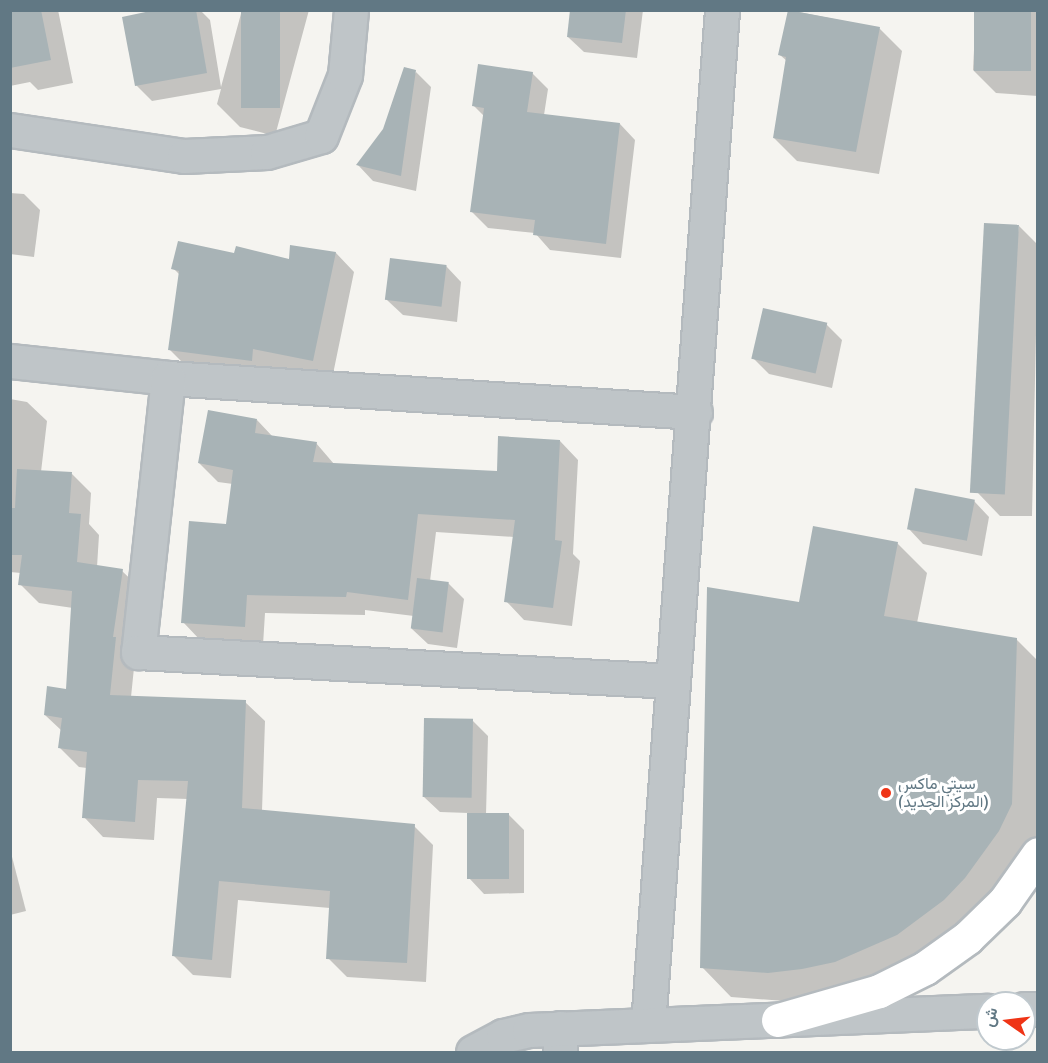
<!DOCTYPE html>
<meta charset="utf-8">
<style>
body{margin:0}
#map{position:relative;width:1048px;height:1063px;overflow:hidden;background:#f5f4f0;font-family:Signika,Vazirmatn,sans-serif}
div>[style]{position:absolute}
.shadow>*{inset:0;background:#0003}
.building>*{inset:0;background:#a8b3b6;transform-origin:0 0}
.roads{filter:drop-shadow(2px 0 #b4babe) drop-shadow(-2px 0 #b4babe) drop-shadow(0 2px #b4babe) drop-shadow(0 -2px #b4babe)}
.minor>*{height:33px;margin:-16.5px;padding:0 16.5px;transform-origin:16.5px;border-radius:16.5px;background:#bfc5c8}
.tertiary>*{height:33px;margin:-16.5px;padding:0 16.5px;transform-origin:16.5px;border-radius:16.5px;background:#bfc5c8}
.secondary>*{height:33px;margin:-16.5px;padding:0 16.5px;transform-origin:16.5px;border-radius:16.5px;background:#fff}
.dots>*{width:16px;height:16px;translate:-50% -50%;box-sizing:border-box;border:3px solid #fff;border-radius:50%}
span{translate:-50% -50%;white-space:nowrap;text-align:center;line-height:1.15;-webkit-text-stroke:6px #fff;paint-order:stroke}
.poi-label{font-size:16px;color:#617884}
.left{translate:0 -50%;text-align:left}
.frame{position:absolute;inset:0;border:12px solid #617884;pointer-events:none}
.north{position:absolute;left:976px;top:991px;width:60px;height:60px;box-sizing:border-box;background:#fff;border:2px solid #c0c9ce;border-radius:50%;rotate:284deg;font-size:16px;font-weight:700;line-height:24px;text-align:center;color:#617884}
.north::after{content:'';display:block;margin:auto;width:21px;height:27px;background:#ef3416;clip-path:polygon(50% 0,100% 100%,50% 72%,0 100%)}
</style>
<div id="map">
<div class="shadow">
<i style="clip-path:polygon(10px 10px,58px 10px,73px 83px,38px 90px,30px 82px,10px 86px)"></i>
<i style="clip-path:polygon(163px 10px,200px 10px,210px 20px,221px 87px,242px 10px,309px 10px,275px 136px,240px 127px,217px 104px,221px 89px,152px 101px,136px 85px)"></i>
<i style="clip-path:polygon(571px 10px,643px 10px,637px 58px,584px 52px,568px 37px)"></i>
<i style="clip-path:polygon(789px 10px,879px 28px,902px 51px,879px 174px,797px 161px,774px 138px,787px 61px,780px 55px)"></i>
<i style="clip-path:polygon(976px 10px,1038px 10px,1038px 96px,996px 93px,973px 70px)"></i>
<i style="clip-path:polygon(416px 72px,431px 87px,416px 191px,373px 181px,358px 165px,384px 130px)"></i>
<i style="clip-path:polygon(532px 73px,548px 89px,544px 115px,620px 124px,635px 140px,621px 258px,550px 250px,535px 233px,488px 228px,472px 212px,484px 116px,473px 105px)"></i>
<i style="clip-path:polygon(10px 193px,24px 194px,40px 210px,34px 257px,10px 254px)"></i>
<i style="clip-path:polygon(1019px 226px,1038px 245px,1032px 516px,1000px 516px,977px 492px)"></i>
<i style="clip-path:polygon(336px 253px,354px 272px,332px 379px,272px 367px,270px 379px,188px 368px,169px 349px,180px 275px,173px 268px,235px 255px,290px 261px)"></i>
<i style="clip-path:polygon(446px 266px,461px 282px,457px 322px,403px 315px,387px 300px)"></i>
<i style="clip-path:polygon(826px 324px,842px 340px,832px 388px,769px 374px,753px 358px)"></i>
<i style="clip-path:polygon(10px 399px,27px 402px,47px 421px,41px 472px,72px 474px,91px 493px,89px 524px,99px 535px,97px 567px,122px 571px,142px 590px,131px 697px,245px 702px,265px 721px,262px 811px,414px 826px,433px 845px,426px 982px,347px 977px,328px 958px,330px 908px,238px 900px,231px 978px,193px 975px,174px 956px,188px 799px,157px 798px,154px 840px,103px 837px,84px 817px,87px 768px,79px 767px,60px 748px,62px 731px,45px 715px,68px 691px,73px 608px,39px 603px,20px 584px,21px 573px,10px 572px)"></i>
<i style="clip-path:polygon(257px 420px,273px 437px,316px 443px,334px 464px,498px 472px,560px 441px,578px 460px,573px 554px,580px 561px,572px 626px,524px 620px,506px 601px,514px 537px,436px 532px,430px 581px,448px 583px,464px 599px,457px 648px,428px 644px,412px 629px,414px 616px,365px 610px,365px 615px,265px 613px,263px 645px,201px 641px,183px 622px,228px 525px,233px 484px,218px 482px,199px 463px)"></i>
<i style="clip-path:polygon(974px 501px,989px 517px,982px 556px,923px 544px,908px 528px)"></i>
<i style="clip-path:polygon(897px 543px,927px 573px,917px 623px,1016px 639px,1038px 661px,1038px 841px,926px 964px,798px 1002px,731px 997px,702px 967px,800px 604px)"></i>
<i style="clip-path:polygon(473px 721px,488px 736px,486px 815px,509px 815px,524px 830px,524px 893px,484px 894px,469px 878px,469px 813px,440px 812px,424px 797px)"></i>
<i style="clip-path:polygon(10px 849px,26px 911px,10px 915px)"></i>
</div>
<div class="building">
<i style="clip-path:polygon(10px 10px,41px 10px,51px 60px,10px 68px)"></i>
<i style="clip-path:polygon(155px 10px,196px 10px,207px 73px,135px 86px,122px 17px)"></i>
<i style="left:241px;top:10px;width:39px;height:98px"></i>
<i style="clip-path:polygon(570px 10px,626px 10px,622px 43px,567px 37px)"></i>
<i style="clip-path:polygon(788px 10px,880px 27px,856px 152px,773px 138px,786px 57px,778px 55px)"></i>
<i style="left:974px;top:10px;width:57px;height:61px"></i>
<i style="clip-path:polygon(478px 64px,533px 72px,527px 112px,620px 123px,606px 244px,533px 235px,535px 220px,470px 212px,484px 108px,472px 106px)"></i>
<i style="clip-path:polygon(404px 67px,416px 70px,401px 176px,356px 165px,383px 129px)"></i>
<i style="left:984px;top:223px;width:35px;height:270px;rotate:3deg"></i>
<i style="clip-path:polygon(178px 241px,234px 253px,236px 246px,289px 259px,290px 245px,336px 252px,313px 361px,253px 349px,252px 361px,168px 350px,179px 271px,171px 269px)"></i>
<i style="left:390px;top:258px;width:57px;height:42px;rotate:7deg"></i>
<i style="left:763px;top:308px;width:66px;height:52px;rotate:13deg"></i>
<i style="clip-path:polygon(208px 410px,257px 419px,255px 433px,317px 442px,313px 462px,497px 471px,498px 436px,560px 440px,555px 540px,562px 541px,553px 608px,504px 602px,515px 520px,418px 514px,408px 600px,347px 592px,346px 597px,247px 595px,245px 627px,181px 623px,189px 521px,226px 524px,233px 470px,198px 463px)"></i>
<i style="clip-path:polygon(17px 469px,72px 472px,69px 513px,81px 514px,77px 562px,123px 569px,113px 637px,116px 637px,110px 695px,246px 700px,242px 808px,415px 824px,407px 963px,326px 959px,330px 891px,219px 881px,212px 960px,172px 956px,188px 781px,138px 780px,135px 822px,82px 818px,87px 752px,58px 748px,62px 718px,44px 715px,47px 686px,66px 689px,72px 591px,18px 585px,22px 555px,10px 555px,10px 508px,15px 508px)"></i>
<i style="left:915px;top:488px;width:61px;height:42px;rotate:11deg"></i>
<i style="clip-path:polygon(813px 526px,898px 542px,884px 616px,1017px 638px,1012px 804px,999px 831px,965px 878px,944px 900px,897px 935px,835px 962px,802px 969px,768px 973px,700px 968px,707px 587px,799px 602px)"></i>
<i style="left:417px;top:578px;width:32px;height:51px;rotate:7deg"></i>
<i style="left:424px;top:718px;width:49px;height:79px;rotate:1deg"></i>
<i style="left:467px;top:813px;width:42px;height:66px"></i>
</div>
<div class="roads">
<div class="minor">
<i style="left:10px;top:130px;width:176px;rotate:8.5deg"></i>
<i style="left:184px;top:156px;width:83px;rotate:-2.8deg"></i>
<i style="left:267px;top:152px;width:56px;rotate:-16.5deg"></i>
<i style="left:321px;top:136px;width:66px;rotate:-68.5deg"></i>
<i style="left:345px;top:75px;width:65px;rotate:-84.7deg"></i>
<i style="left:10px;top:361px;width:159px;rotate:6.1deg"></i>
<i style="left:168px;top:378px;width:528px;rotate:3.69deg"></i>
<i style="left:168px;top:378px;width:276px;rotate:96.2deg"></i>
<i style="left:138px;top:652px;width:535px;rotate:3.11deg"></i>
<i style="left:648px;top:1025px;width:1018px;rotate:-85.83deg"></i>
<i style="left:560px;top:1028px;width:24px;rotate:90deg"></i>
</div>
<div class="tertiary">
<i style="left:1024px;top:1009px;width:14px"></i>
<i style="left:473px;top:1052px;width:34px;rotate:-28deg"></i>
<i style="left:503px;top:1036px;width:27px;rotate:-13deg"></i>
<i style="left:529px;top:1030px;width:459px;rotate:-2.4deg"></i>
</div>
<div class="secondary">
<i style="left:778px;top:1020px;width:105px;rotate:-16deg"></i>
<i style="left:879px;top:991px;width:51px;rotate:-26.6deg"></i>
<i style="left:925px;top:968px;width:52px;rotate:-35.5deg"></i>
<i style="left:967px;top:938px;width:53px;rotate:-44.2deg"></i>
<i style="left:1005px;top:901px;width:57px;rotate:-54.9deg"></i>
</div>
</div>
<div class="dots">
<i style="left:886px;top:793px;background:#ef3416"></i>
</div>
<div class="poi-label">
<span class="left" style="left:898px;top:793px">سيتي ماكس<br>(المركز الجديد)</span>
</div>
<div class="frame"></div>
<div class="north">ش</div>
</div>
